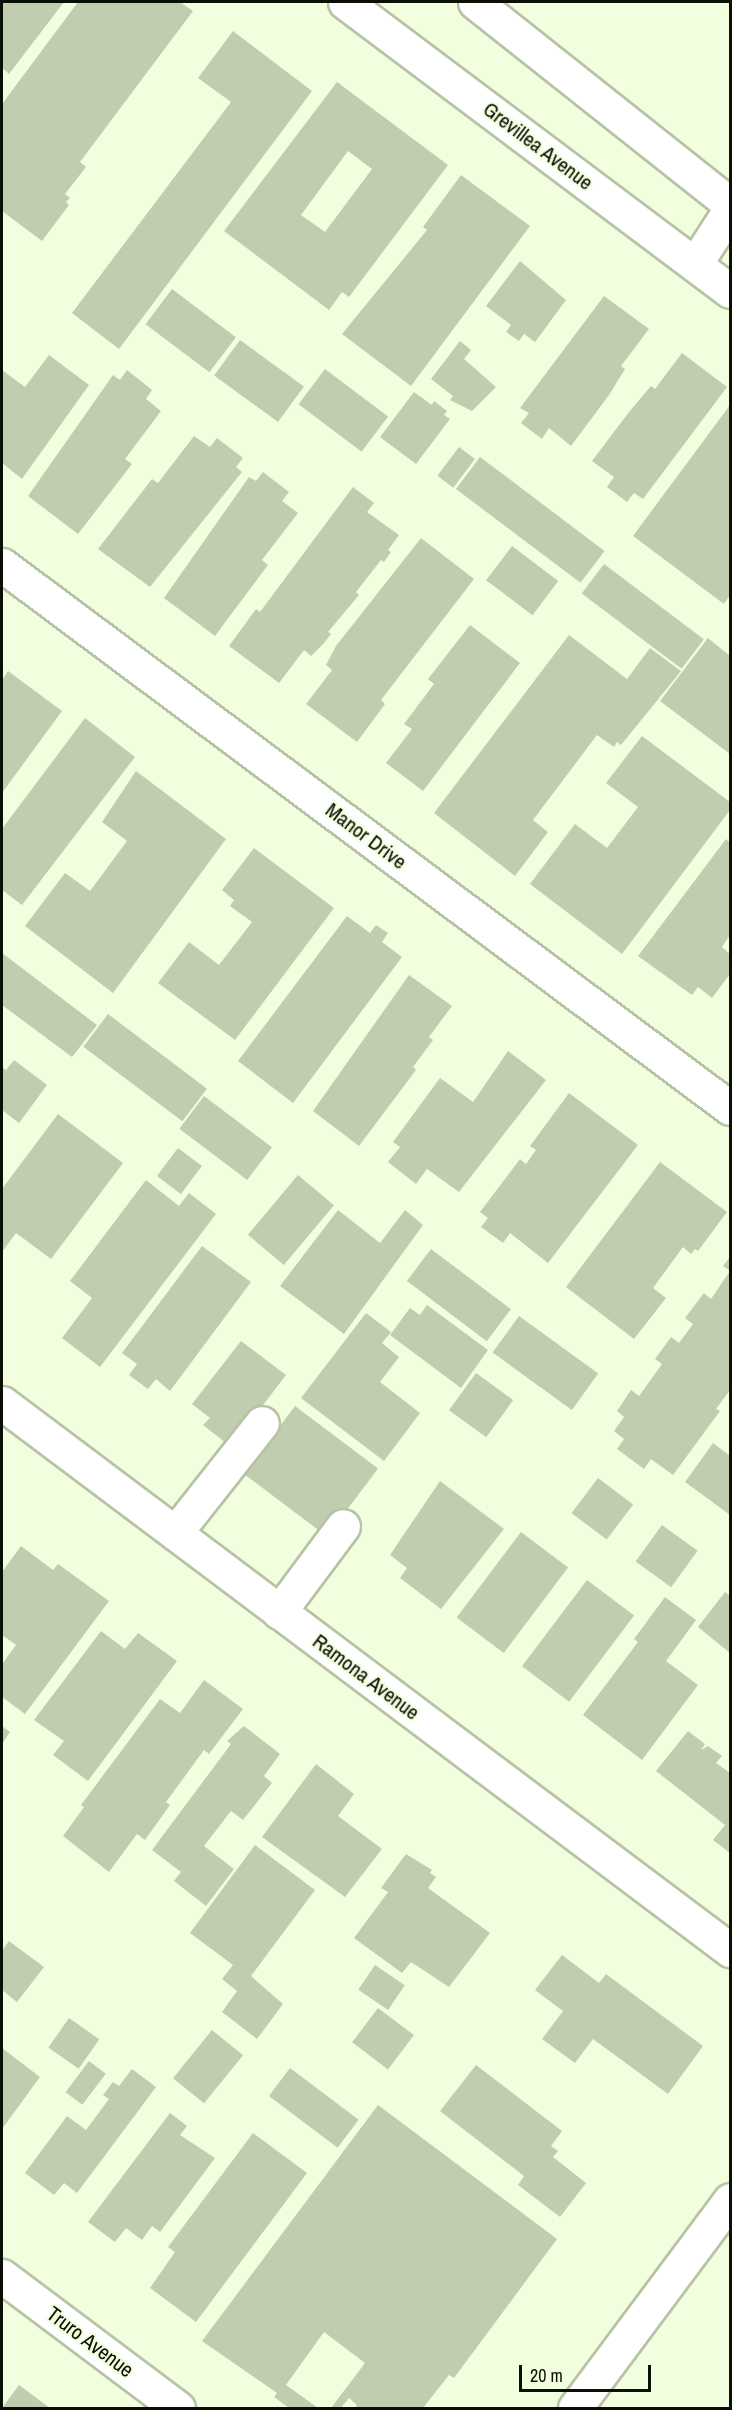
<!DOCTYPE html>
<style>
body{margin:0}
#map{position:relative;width:732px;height:2410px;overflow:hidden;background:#f2ffdf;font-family:"Archivo Narrow",sans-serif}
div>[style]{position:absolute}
.building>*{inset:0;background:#c1cdaf;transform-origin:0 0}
.roads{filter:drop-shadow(2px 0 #b7c3a5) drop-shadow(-2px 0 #b7c3a5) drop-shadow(0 2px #b7c3a5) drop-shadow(0 -2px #b7c3a5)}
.minor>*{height:33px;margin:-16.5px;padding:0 16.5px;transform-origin:16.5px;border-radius:16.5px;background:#fff}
.major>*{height:33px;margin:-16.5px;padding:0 16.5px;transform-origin:16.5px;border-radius:16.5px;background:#fff}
span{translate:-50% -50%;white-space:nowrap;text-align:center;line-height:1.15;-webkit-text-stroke:4.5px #f2ffdf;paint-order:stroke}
.street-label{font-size:21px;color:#0c0f06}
.frame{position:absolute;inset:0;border:3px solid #0c0f06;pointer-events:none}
.scale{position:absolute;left:519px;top:2365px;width:132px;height:27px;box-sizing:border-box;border:3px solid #0c0f06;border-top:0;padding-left:8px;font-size:18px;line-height:21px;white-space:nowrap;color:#0c0f06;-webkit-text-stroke:4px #f2ffdf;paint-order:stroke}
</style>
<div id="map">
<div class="building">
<i style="clip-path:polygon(2px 2px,64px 2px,9px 74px,2px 68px)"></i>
<i style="clip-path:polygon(78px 2px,180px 2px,193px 11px,80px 162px,86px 167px,65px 194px,70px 198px,66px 202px,69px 205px,42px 241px,2px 211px,2px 104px)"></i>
<i style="clip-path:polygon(233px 31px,312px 91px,119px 349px,72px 313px,231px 102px,198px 78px)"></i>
<i style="clip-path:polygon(evenodd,337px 82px,448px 165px,349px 297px,342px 292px,329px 310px,224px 231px,337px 82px,348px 151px,372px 169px,325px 232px,301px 215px,348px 151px)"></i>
<i style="clip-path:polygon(461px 175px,530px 226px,411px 386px,342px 334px,427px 230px,423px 227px)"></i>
<i style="clip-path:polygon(520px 261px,566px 300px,535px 342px,524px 334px,519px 341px,506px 332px,511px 325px,486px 306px)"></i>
<i style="left:172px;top:289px;width:80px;height:44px;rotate:37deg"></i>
<i style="clip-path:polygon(604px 296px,649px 329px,621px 366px,625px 369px,609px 395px,571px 446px,549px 428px,542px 439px,521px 423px,529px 413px,520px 408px)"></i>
<i style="left:240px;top:340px;width:79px;height:44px;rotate:36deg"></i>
<i style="clip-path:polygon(460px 341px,471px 350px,464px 359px,496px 387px,472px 411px,450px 400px,453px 396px,431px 379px)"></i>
<i style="clip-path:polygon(682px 353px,727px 387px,643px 499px,634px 493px,627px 502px,607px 487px,614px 477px,592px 461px,629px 412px,651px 386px,655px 389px)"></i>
<i style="clip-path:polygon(49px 355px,89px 385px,22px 479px,2px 463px,2px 370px,25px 387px)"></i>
<i style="left:325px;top:369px;width:79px;height:44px;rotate:37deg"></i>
<i style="clip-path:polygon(127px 370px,152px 390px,146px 399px,161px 411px,125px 459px,132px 464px,78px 534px,28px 496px,113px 375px,120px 380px)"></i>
<i style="clip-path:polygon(414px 392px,432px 405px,434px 401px,447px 411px,444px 415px,450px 419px,416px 464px,380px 437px)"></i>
<i style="clip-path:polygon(730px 405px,730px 595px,724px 604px,633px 536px)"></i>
<i style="clip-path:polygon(194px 436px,210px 447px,217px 438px,243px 458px,236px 467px,242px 472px,150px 587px,98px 549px,152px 479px,158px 483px)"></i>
<i style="left:459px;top:447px;width:20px;height:36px;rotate:37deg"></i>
<i style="left:480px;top:457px;width:156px;height:40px;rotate:37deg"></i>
<i style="clip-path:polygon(263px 472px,289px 492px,282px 501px,298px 513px,262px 560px,268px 565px,215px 636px,164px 598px,249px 477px,256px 481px)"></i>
<i style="clip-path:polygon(353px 487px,374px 503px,367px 512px,399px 535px,388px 550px,391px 552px,384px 562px,381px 560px,356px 592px,359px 595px,328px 632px,331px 634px,324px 643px,311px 656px,304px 650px,279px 683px,229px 646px,256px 609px,260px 612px)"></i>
<i style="clip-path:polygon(421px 538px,474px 579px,381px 700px,385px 704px,357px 742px,306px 704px,332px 670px,326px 665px,336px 646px)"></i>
<i style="left:512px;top:546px;width:58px;height:43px;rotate:37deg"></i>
<i style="left:604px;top:564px;width:125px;height:37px;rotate:37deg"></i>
<i style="clip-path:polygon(470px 625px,520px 663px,423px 791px,386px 763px,412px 729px,404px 724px,434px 684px,428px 679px)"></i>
<i style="clip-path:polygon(569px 635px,627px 679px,650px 648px,681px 671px,621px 745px,617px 742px,614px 747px,597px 735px,533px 820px,548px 832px,515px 876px,434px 813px)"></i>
<i style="clip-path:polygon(708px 638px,730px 656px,730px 754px,660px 701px)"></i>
<i style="clip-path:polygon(8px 671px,62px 711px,2px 793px,2px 680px)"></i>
<i style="clip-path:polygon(85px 718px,135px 757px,22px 905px,2px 890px,2px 829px)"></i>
<i style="clip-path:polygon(642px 736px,730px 802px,730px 810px,622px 954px,530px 884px,575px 824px,607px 848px,638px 807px,606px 783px)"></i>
<i style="clip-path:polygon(136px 771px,226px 839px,113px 993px,25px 926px,65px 873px,90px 891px,127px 841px,102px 822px)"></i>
<i style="clip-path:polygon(726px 839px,730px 843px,730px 935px,722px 947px,730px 954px,730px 974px,712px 998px,698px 987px,692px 995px,638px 956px)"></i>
<i style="clip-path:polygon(254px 848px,334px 908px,235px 1040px,158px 983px,189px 942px,219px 965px,252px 922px,230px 906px,234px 900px,222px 890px)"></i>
<i style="clip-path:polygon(347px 916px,370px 933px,376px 925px,388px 933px,382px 942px,402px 957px,293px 1103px,238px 1061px)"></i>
<i style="clip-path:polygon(2px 953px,97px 1025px,72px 1057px,2px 1005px)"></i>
<i style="clip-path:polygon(409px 975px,452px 1006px,429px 1037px,433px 1040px,413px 1067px,416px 1070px,359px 1146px,313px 1111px)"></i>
<i style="left:108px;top:1014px;width:124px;height:41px;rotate:37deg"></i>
<i style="clip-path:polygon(508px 1051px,546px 1080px,459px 1192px,427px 1169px,416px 1184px,388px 1162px,400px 1147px,393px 1142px,440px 1078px,473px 1102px)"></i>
<i style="clip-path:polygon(14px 1060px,47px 1085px,19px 1123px,2px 1110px,2px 1067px,6px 1070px)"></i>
<i style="clip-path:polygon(569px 1093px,638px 1145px,548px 1263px,510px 1233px,503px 1243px,481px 1227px,488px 1218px,480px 1212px,520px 1159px,526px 1164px,536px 1150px,530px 1146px)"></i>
<i style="left:204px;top:1096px;width:85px;height:41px;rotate:37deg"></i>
<i style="clip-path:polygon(58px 1114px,123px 1163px,51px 1259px,16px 1233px,2px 1252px,2px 1189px)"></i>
<i style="left:178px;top:1148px;width:30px;height:35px;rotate:37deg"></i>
<i style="clip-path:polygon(660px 1162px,727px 1212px,698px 1251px,695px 1249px,691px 1254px,683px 1247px,653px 1288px,666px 1298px,634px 1339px,566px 1287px)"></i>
<i style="left:298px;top:1175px;width:47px;height:78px;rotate:40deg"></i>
<i style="clip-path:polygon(146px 1180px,179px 1206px,189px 1193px,216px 1214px,100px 1367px,62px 1338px,92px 1298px,70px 1281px)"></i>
<i style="clip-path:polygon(338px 1210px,380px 1243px,405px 1210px,423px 1225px,344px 1334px,280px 1286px)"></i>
<i style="clip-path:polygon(202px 1246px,251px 1282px,170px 1391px,156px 1379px,148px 1389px,129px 1375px,137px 1364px,122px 1353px)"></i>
<i style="left:431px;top:1249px;width:100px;height:40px;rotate:37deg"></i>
<i style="clip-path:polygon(730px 1257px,730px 1390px,716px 1409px,720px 1411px,673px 1475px,651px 1459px,644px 1469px,617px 1449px,624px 1439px,614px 1431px,624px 1417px,617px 1411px,631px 1390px,639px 1396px,662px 1364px,655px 1359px,671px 1337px,679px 1343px,693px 1324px,685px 1318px,704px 1293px,711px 1299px,730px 1271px,723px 1266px)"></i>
<i style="clip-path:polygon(427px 1305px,488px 1350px,461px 1388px,390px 1335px,410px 1308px,420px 1315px)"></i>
<i style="clip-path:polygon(366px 1313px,391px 1332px,382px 1343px,399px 1357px,380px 1382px,420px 1413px,384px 1461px,301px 1398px)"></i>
<i style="left:519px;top:1316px;width:98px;height:45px;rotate:36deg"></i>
<i style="clip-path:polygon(241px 1341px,286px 1375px,231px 1447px,203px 1425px,210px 1418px,192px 1404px)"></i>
<i style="left:476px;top:1373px;width:46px;height:46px;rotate:36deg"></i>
<i style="left:295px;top:1406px;width:104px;height:85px;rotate:37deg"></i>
<i style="clip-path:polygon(713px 1443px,730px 1456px,730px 1515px,685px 1482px)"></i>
<i style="left:598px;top:1478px;width:44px;height:44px;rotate:37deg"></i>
<i style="clip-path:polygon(440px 1481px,504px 1529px,441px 1609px,400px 1578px,407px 1568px,390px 1555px)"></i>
<i style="left:662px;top:1525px;width:44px;height:45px;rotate:36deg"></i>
<i style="left:521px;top:1532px;width:59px;height:107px;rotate:37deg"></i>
<i style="clip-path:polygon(21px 1546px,53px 1570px,58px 1564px,109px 1601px,25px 1714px,2px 1697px,2px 1664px,16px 1645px,2px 1635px,2px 1572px)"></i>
<i style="left:587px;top:1580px;width:59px;height:108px;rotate:37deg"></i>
<i style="clip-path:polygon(725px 1592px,730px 1596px,730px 1653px,698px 1627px)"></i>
<i style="clip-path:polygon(665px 1597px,696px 1620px,666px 1661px,698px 1685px,642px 1760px,583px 1715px,638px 1642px,634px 1639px)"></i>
<i style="clip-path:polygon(101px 1631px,125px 1649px,138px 1633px,177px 1661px,88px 1781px,53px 1755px,64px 1741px,34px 1720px)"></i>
<i style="clip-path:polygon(204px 1680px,243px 1709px,209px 1754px,204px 1750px,166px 1802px,170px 1805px,145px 1840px,137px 1834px,109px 1872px,63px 1836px,84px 1807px,81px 1805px,160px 1699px,180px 1713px)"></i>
<i style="clip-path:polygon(2px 1726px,10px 1732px,2px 1744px)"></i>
<i style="clip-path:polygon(244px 1726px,280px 1754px,264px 1776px,272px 1783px,243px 1820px,231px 1811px,204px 1846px,234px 1869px,206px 1906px,174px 1881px,181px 1872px,152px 1850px,231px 1744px,227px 1741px)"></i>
<i style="clip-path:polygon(688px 1731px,705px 1744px,701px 1750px,708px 1746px,722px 1756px,716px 1763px,730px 1773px,730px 1853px,713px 1840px,725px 1825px,656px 1771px)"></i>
<i style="clip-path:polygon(316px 1764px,354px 1794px,338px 1816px,382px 1849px,345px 1897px,262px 1837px)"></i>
<i style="clip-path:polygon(255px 1845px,315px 1890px,251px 1976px,283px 2004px,257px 2039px,222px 2012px,237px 1991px,222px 1979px,233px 1965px,190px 1933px)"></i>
<i style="clip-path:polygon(406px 1854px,432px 1870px,430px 1873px,436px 1877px,428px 1888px,490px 1933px,449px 1987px,411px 1962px,402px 1973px,354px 1938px,388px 1892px,381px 1888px)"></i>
<i style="clip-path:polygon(9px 1941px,44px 1967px,17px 2002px,2px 1990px,2px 1951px)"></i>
<i style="clip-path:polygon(562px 1955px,599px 1983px,606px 1974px,703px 2046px,668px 2094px,593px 2039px,575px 2063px,542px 2039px,563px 2011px,535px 1990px)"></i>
<i style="left:375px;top:1965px;width:36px;height:30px;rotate:34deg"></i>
<i style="left:378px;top:2008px;width:45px;height:43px;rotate:37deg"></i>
<i style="left:69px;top:2018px;width:37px;height:36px;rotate:35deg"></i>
<i style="left:212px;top:2030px;width:40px;height:62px;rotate:39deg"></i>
<i style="clip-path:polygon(2px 2048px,40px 2077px,2px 2129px)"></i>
<i style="left:89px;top:2061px;width:21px;height:39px;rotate:37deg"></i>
<i style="clip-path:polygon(476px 2065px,562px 2131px,551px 2146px,558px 2151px,553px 2157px,586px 2183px,560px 2217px,518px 2185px,524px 2176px,440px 2111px)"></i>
<i style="left:290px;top:2068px;width:86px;height:35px;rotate:37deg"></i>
<i style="clip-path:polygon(132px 2069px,156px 2087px,77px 2193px,64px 2183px,54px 2195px,25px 2173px,67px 2116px,86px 2130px,109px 2099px,103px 2095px,113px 2082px,119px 2086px)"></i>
<i style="clip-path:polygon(378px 2105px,557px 2239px,454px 2378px,449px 2375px,423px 2408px,355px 2408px,357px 2405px,349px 2398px,341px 2408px,331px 2408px,365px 2363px,324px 2332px,286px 2385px,318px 2408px,289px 2408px,274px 2397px,277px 2393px,202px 2341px)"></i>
<i style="clip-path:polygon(170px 2113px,187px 2126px,180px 2135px,215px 2158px,160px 2232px,152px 2226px,142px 2240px,126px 2228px,115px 2242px,88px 2222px)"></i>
<i style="clip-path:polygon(253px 2133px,307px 2173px,196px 2322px,150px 2288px,175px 2252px,168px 2247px)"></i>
<i style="clip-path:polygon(19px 2385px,50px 2408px,2px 2408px)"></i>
</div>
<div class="roads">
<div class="minor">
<i style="left:345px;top:2px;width:481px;rotate:36.9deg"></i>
<i style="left:475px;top:2px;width:325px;rotate:38.4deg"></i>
<i style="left:695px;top:264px;width:64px;rotate:-57.1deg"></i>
<i style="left:2px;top:565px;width:908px;rotate:36.72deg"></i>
<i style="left:2px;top:1403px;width:911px;rotate:36.92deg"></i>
<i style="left:175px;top:1533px;width:140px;rotate:-51.7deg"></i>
<i style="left:279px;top:1612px;width:107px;rotate:-53.3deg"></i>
<i style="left:2px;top:2276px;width:220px;rotate:36.9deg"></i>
</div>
<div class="major">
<i style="left:575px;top:2408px;width:259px;rotate:-53.3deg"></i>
</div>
</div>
<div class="street-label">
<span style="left:538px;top:146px;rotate:37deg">Grevillea Avenue</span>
<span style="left:366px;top:836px;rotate:37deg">Manor Drive</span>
<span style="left:366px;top:1677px;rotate:37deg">Ramona Avenue</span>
<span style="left:90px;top:2342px;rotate:37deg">Truro Avenue</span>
</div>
<div class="frame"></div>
<div class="scale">20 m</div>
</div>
